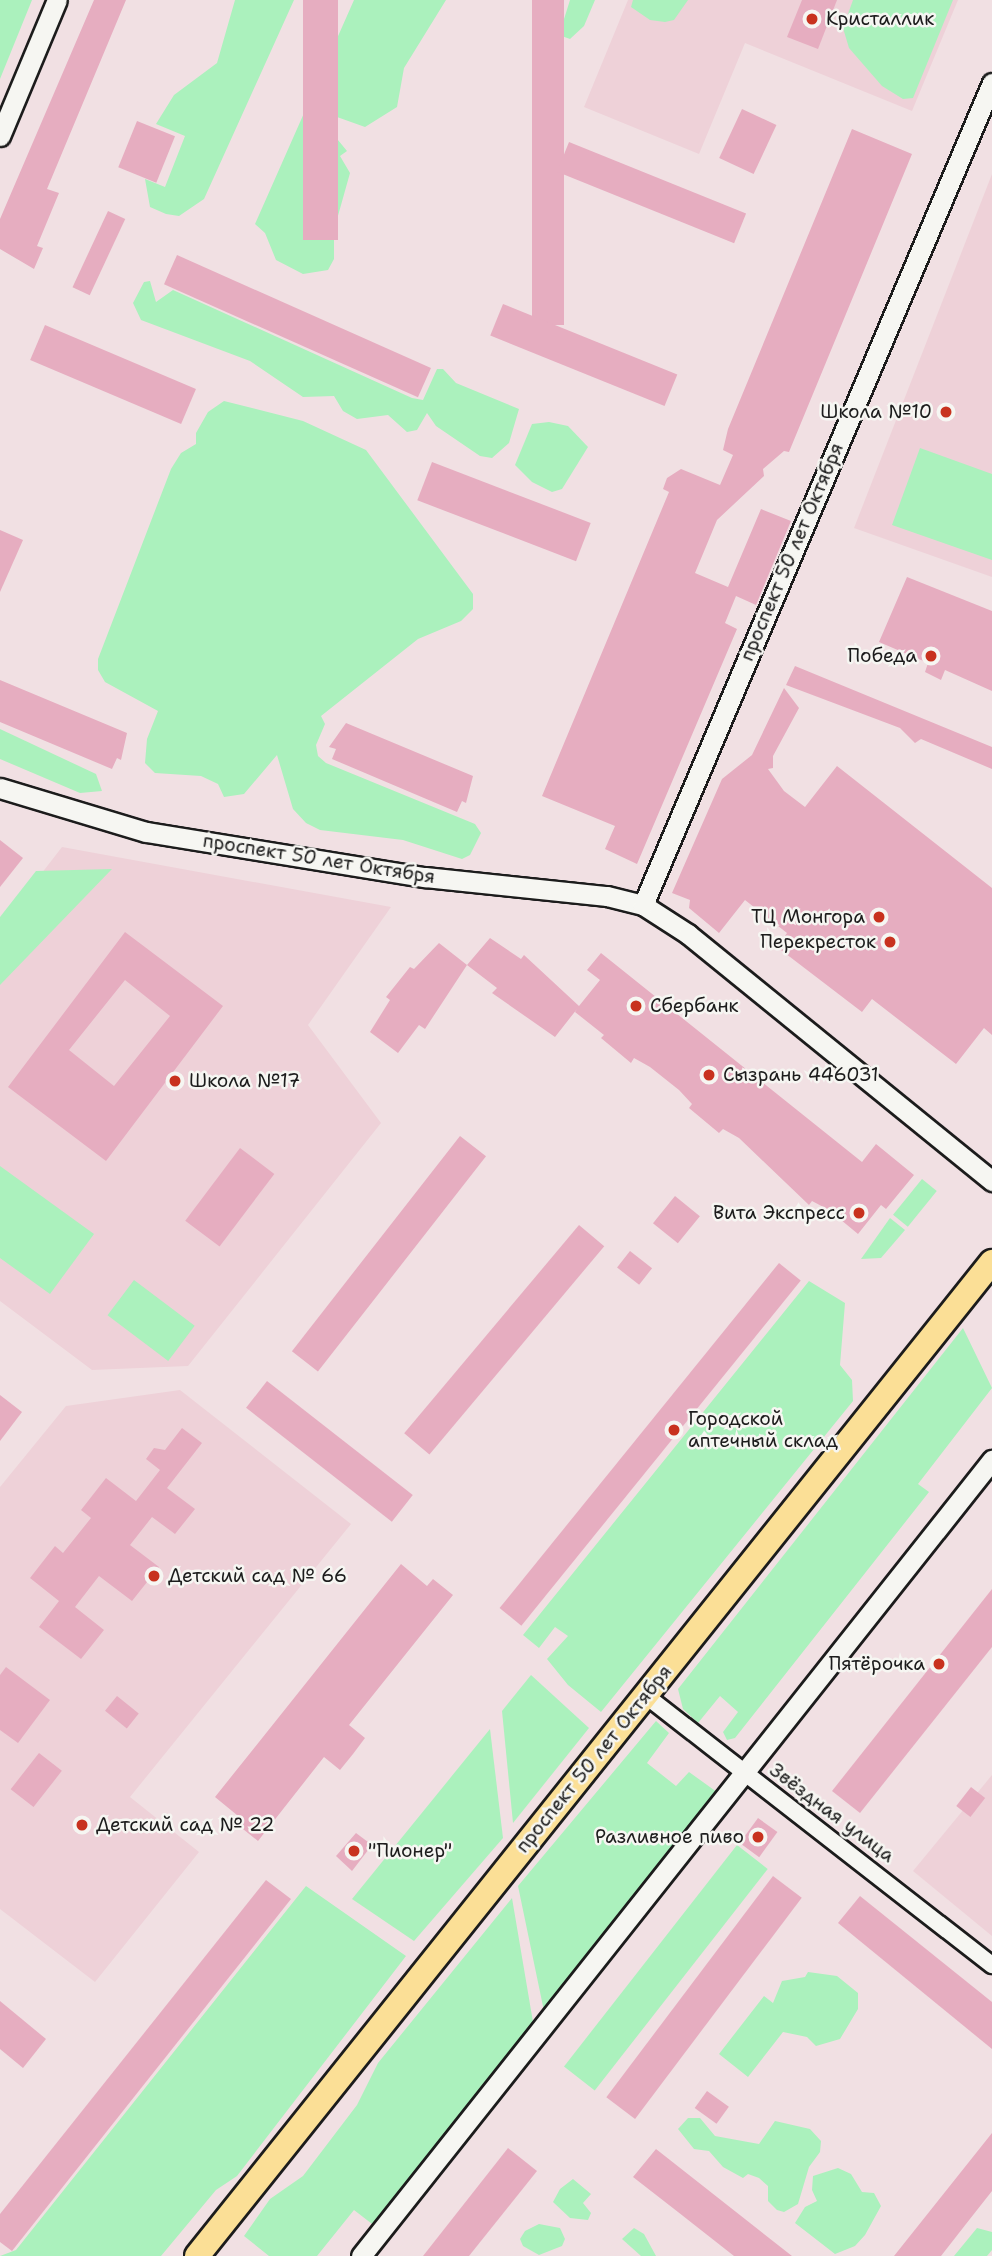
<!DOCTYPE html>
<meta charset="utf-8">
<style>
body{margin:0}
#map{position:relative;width:992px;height:2256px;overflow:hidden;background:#f1e0e3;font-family:"Shantell Sans",sans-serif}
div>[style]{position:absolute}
.built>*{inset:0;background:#eed1d8}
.green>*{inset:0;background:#abf1bd;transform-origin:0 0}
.building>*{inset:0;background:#e6adc0;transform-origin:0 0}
.roads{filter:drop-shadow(2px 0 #1c1c1c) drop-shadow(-2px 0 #1c1c1c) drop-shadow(0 2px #1c1c1c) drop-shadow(0 -2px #1c1c1c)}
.minor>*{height:16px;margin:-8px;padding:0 8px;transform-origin:8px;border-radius:8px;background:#f6f6f2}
.tertiary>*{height:19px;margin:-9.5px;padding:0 9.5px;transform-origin:9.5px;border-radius:9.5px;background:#f6f6f2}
.primary>*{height:24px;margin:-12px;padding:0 12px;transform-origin:12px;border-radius:12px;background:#fbdf96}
.dots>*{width:19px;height:19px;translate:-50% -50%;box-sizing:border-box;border:4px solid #f6f6f2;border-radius:50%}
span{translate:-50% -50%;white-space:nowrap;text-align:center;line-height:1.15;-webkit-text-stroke:5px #f6f6f2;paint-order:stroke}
.poi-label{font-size:19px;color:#1c1c1c}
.left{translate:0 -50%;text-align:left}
.right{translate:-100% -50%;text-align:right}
.street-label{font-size:19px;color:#1c1c1c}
</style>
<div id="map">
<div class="built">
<i style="clip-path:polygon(628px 0,958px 0,912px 111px,745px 43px,699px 154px,584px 107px)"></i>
<i style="clip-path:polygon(992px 174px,992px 577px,854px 528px)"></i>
<i style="clip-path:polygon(62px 847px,391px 907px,308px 1025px,381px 1123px,188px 1366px,92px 1370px,0 1301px,0 927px)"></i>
<i style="clip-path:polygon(180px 1390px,351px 1524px,130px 1797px,199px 1852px,95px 1982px,0 1909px,0 1487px,66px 1406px)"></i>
<i style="clip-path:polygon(992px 1775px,992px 1936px,913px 1871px)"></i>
</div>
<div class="green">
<i style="clip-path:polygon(0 0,32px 0,0 79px)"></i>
<i style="clip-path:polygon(235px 0,294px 0,204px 199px,179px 216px,166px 214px,150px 207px,145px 179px,165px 187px,185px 136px,156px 124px,174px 95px,217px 63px)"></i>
<i style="clip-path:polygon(354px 0,446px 0,404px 68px,397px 107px,365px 127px,337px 117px,332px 120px,333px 134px,347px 151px,340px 156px,350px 173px,334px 230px,334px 259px,328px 270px,303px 274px,276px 260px,265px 233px,255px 224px)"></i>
<i style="clip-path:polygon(570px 0,595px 0,584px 26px,570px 39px,559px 35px)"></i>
<i style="clip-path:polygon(633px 0,688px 0,674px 20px,665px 22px,650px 20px,631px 7px)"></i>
<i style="clip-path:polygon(853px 0,953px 0,913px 98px,903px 99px,882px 86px,849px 48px,843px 28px)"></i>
<i style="clip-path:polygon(150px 281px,156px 302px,173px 290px,412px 398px,423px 400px,437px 369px,443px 369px,456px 383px,519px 409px,509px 443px,492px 458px,480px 456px,436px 426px,427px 413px,417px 430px,407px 432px,388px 415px,357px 419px,343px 411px,334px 396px,303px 397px,250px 361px,141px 320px,133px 303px,144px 282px)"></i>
<i style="clip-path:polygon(224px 401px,303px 421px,366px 450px,473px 594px,473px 609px,461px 621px,418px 639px,321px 716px,325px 724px,316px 745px,318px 756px,326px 763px,475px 824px,481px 833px,470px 855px,462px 859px,403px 840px,320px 830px,306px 823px,293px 809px,277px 755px,244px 794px,224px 797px,218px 784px,201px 776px,155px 773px,145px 763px,147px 739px,158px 711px,105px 682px,98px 670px,98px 659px,171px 469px,181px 453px,196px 444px,196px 433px,208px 412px)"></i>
<i style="clip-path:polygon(549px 422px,568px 426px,588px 447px,562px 489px,552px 492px,532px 482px,515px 465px,532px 424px)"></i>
<i style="clip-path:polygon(920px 448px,992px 474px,992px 560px,892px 525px)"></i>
<i style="clip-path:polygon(0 729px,96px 774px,102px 791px,80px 793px,0 759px)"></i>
<i style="clip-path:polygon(112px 869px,0 985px,0 917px,36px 871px)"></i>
<i style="clip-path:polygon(0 1166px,94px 1234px,50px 1294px,0 1258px)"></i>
<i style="left:922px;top:1179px;width:19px;height:46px;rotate:39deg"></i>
<i style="clip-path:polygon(890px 1218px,905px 1230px,881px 1258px,861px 1259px)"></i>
<i style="left:134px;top:1280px;width:76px;height:44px;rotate:37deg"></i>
<i style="clip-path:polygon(809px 1281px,845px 1303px,840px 1365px,852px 1380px,853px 1401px,601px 1712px,568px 1685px,547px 1659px,568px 1636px,555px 1627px,539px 1648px,523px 1635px)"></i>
<i style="clip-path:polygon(963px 1328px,992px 1388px,918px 1484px,929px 1492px,735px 1738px,727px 1740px,723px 1732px,738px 1712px,720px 1696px,698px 1723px,683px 1709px,678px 1689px)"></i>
<i style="clip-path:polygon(531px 1675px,589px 1728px,513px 1823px,502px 1711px)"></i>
<i style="clip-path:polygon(656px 1721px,669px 1733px,647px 1763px,676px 1786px,689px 1772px,721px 1795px,545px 2016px,518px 1886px)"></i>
<i style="clip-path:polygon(490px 1729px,503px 1838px,414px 1941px,352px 1899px)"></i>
<i style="left:737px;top:1845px;width:39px;height:281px;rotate:38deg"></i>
<i style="clip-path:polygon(306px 1886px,406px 1956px,237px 2176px,216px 2190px,161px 2256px,0 2256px,16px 2250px)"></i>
<i style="clip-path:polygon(512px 1898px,534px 2028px,376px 2227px,354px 2210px,317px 2256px,269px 2256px,244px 2236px,270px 2199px,303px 2176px,357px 2105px,378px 2063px)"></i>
<i style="clip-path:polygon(808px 1972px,837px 1976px,858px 1993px,858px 2009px,840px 2039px,816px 2046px,807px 2037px,783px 2032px,748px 2077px,719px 2054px,764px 1996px,773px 2003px,782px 1981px,805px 1977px)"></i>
<i style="clip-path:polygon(688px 2118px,700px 2118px,715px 2136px,759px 2144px,775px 2121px,810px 2129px,821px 2141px,820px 2152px,809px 2167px,798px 2204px,784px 2212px,777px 2210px,768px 2201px,768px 2186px,759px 2178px,748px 2174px,743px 2178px,723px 2167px,709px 2151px,694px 2149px,678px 2129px)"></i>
<i style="clip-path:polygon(838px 2168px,851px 2174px,862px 2192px,874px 2193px,881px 2206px,865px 2235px,855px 2246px,835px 2254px,795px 2223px,805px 2207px,817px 2201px,812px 2190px,813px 2176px)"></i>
<i style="clip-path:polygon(573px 2179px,591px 2194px,583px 2203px,591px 2213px,588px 2220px,570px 2218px,553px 2202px,560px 2189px)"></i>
<i style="clip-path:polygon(539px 2224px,560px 2228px,565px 2239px,562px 2246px,539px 2255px,523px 2246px,520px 2239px,525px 2231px)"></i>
<i style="clip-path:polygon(634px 2228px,644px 2234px,656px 2256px,641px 2256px,622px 2239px)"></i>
<i style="clip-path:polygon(977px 2228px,992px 2232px,992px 2250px,987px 2256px,954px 2256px)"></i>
</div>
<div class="building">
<i style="clip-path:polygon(94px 0,126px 0,47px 189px,59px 193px,37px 246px,43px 248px,34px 269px,0 249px,0 219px)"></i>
<i style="left:303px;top:0;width:35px;height:240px"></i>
<i style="left:532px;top:0;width:32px;height:325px"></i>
<i style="clip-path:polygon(802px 0,837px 0,818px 49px,787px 37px)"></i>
<i style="left:742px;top:109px;width:38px;height:54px;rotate:25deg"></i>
<i style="left:137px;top:121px;width:41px;height:50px;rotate:22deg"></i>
<i style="clip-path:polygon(852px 129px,912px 154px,789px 452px,784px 451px,763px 469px,764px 476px,717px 520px,695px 573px,728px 587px,761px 509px,791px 521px,756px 605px,736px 596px,725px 623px,737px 629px,637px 864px,605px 849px,615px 826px,542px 796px,669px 492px,663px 489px,667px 478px,681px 469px,720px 485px,733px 455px,723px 450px,728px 429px)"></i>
<i style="left:569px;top:142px;width:191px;height:32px;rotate:22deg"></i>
<i style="left:108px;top:211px;width:19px;height:84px;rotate:25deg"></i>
<i style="left:177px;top:255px;width:278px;height:32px;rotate:24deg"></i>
<i style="left:503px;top:304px;width:188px;height:34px;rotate:22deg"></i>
<i style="left:45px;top:325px;width:164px;height:38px;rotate:23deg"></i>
<i style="left:432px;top:462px;width:170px;height:41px;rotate:21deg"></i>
<i style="clip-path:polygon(0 530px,23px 540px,0 592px)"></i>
<i style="clip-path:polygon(907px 577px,992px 611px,992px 691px,945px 670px,941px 680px,925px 672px,928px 663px,879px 642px)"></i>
<i style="clip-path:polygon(795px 666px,992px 747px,992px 769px,921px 739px,915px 743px,900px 728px,786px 685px)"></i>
<i style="clip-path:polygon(0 680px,127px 733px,121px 760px,117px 758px,112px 769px,0 722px)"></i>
<i style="clip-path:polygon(784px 688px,799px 708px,773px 756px,773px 768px,768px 769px,784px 791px,805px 807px,837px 766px,992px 888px,992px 1035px,984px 1028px,956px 1064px,872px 999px,862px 1012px,777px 947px,787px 933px,745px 900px,719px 933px,689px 908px,690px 900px,672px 893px,722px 779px,752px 755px)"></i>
<i style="clip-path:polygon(346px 723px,473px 776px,466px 803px,462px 801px,457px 812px,332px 759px,336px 749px,329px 747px)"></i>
<i style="clip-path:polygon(0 840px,23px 858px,0 887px)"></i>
<i style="clip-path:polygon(evenodd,125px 932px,223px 1006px,106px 1161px,8px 1087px,125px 932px,125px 980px,170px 1016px,114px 1086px,69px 1050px,125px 980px)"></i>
<i style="clip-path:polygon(490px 938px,521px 959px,524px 955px,579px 1006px,600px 980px,587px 970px,601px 953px,862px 1162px,876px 1144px,914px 1175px,886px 1209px,881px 1205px,858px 1234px,829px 1210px,812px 1201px,809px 1205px,739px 1138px,723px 1129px,719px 1133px,689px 1108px,692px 1104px,679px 1090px,650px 1067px,634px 1058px,631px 1063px,601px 1038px,604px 1035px,575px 1012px,577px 1009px,555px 1037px,492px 993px,497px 988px,467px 965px)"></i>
<i style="clip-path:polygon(439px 943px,467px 965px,425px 1029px,419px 1025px,398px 1053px,370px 1032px,390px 1000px,386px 997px,410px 967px,414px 969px)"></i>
<i style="left:460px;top:1136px;width:33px;height:273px;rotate:38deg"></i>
<i style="left:240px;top:1148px;width:43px;height:91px;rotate:37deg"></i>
<i style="left:675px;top:1196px;width:32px;height:35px;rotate:39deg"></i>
<i style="left:579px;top:1225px;width:33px;height:272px;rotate:40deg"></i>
<i style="left:630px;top:1251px;width:28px;height:21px;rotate:38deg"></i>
<i style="left:779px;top:1263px;width:28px;height:444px;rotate:39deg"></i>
<i style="left:267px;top:1381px;width:185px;height:34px;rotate:38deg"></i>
<i style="clip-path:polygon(0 1395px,22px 1412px,0 1441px)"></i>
<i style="clip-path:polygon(182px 1428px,202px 1443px,167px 1488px,195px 1509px,175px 1534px,152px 1517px,130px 1545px,159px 1567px,132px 1601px,99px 1576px,75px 1607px,104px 1630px,81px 1659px,39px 1627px,59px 1601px,30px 1578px,55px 1546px,63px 1553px,91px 1518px,81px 1510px,106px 1478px,136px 1501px,160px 1470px,146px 1459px,154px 1448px,165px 1450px)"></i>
<i style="clip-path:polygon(401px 1564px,427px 1586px,433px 1579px,453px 1595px,349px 1725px,365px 1738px,353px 1754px,340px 1770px,324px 1757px,258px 1841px,238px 1825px,243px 1820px,215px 1797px)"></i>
<i style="clip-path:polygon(992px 1589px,992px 1647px,860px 1813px,832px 1791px)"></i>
<i style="clip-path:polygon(6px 1667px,50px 1700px,18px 1743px,0 1730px,0 1675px)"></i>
<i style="left:117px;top:1696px;width:28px;height:19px;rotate:39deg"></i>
<i style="left:39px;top:1753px;width:29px;height:46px;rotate:38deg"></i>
<i style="left:971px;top:1787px;width:18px;height:24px;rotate:38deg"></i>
<i style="left:758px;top:1818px;width:24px;height:31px;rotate:36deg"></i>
<i style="clip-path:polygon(356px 1833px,372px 1845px,352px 1871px,336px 1856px)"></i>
<i style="left:773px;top:1876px;width:36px;height:277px;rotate:37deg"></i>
<i style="clip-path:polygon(266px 1880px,291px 1899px,12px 2251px,0 2242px,0 2214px)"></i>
<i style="clip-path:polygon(860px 1896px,992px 2002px,992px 2049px,838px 1923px)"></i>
<i style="clip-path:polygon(0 2001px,46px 2039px,23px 2068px,0 2049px)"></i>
<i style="left:707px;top:2091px;width:27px;height:21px;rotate:36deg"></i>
<i style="clip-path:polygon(992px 2133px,992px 2191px,966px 2224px,941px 2256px,894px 2256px)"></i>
<i style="clip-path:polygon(508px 2148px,537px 2171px,469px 2256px,423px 2256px)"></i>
<i style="clip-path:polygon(656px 2149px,792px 2256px,734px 2256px,678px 2212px,633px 2177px)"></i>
</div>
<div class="roads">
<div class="minor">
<i style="left:645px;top:1695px;width:440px;rotate:37.9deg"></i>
</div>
<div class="tertiary">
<i style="left:0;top:136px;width:147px;rotate:-67.3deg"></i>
<i style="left:0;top:788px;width:152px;rotate:16.8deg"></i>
<i style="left:146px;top:832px;width:283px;rotate:9.2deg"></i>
<i style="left:425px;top:877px;width:183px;rotate:6deg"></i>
<i style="left:607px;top:896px;width:37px;rotate:14deg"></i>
<i style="left:643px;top:905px;width:54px;rotate:32.8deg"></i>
<i style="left:688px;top:934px;width:392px;rotate:39.1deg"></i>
<i style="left:643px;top:905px;width:893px;rotate:-67deg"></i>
<i style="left:361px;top:2256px;width:1016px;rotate:-51.6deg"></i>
</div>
<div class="primary">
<i style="left:197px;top:2256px;width:1273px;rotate:-51.35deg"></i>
</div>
</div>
<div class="dots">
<i style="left:812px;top:19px;background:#c8321e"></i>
<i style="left:946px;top:412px;background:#c8321e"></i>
<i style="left:931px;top:656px;background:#c8321e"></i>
<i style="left:879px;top:917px;background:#c8321e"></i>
<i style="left:890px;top:942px;background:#c8321e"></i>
<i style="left:636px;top:1006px;background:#c8321e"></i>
<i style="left:709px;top:1075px;background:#c8321e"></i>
<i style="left:175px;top:1081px;background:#c8321e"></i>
<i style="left:859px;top:1213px;background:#c8321e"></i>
<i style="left:674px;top:1430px;background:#c8321e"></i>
<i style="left:154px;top:1576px;background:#c8321e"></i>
<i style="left:939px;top:1664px;background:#c8321e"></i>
<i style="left:82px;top:1825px;background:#c8321e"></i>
<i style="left:758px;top:1837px;background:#c8321e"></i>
<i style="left:354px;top:1851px;background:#c8321e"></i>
</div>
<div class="poi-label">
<span class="left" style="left:826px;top:19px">Кристаллик</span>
<span class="right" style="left:932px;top:412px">Школа №10</span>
<span class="right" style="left:917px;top:656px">Победа</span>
<span class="right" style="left:865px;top:917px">ТЦ Монгора</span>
<span class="right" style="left:876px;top:942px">Перекресток</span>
<span class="left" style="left:650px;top:1006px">Сбербанк</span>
<span class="left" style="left:723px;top:1075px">Сызрань 446031</span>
<span class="left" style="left:189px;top:1081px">Школа №17</span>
<span class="right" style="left:845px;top:1213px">Вита Экспресс</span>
<span class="left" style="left:688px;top:1430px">Городской<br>аптечный склад</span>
<span class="left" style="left:168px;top:1576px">Детский сад № 66</span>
<span class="right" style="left:925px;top:1664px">Пятёрочка</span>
<span class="left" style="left:96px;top:1825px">Детский сад № 22</span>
<span class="right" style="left:744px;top:1837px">Разливное пиво</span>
<span class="left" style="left:368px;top:1851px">"Пионер"</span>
</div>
<div class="street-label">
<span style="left:792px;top:552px;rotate:-67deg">проспект 50 лет Октября</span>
<span style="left:319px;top:859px;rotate:9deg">проспект 50 лет Октября</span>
<span style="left:594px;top:1759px;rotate:-51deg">проспект 50 лет Октября</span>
<span style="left:832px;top:1813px;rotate:37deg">Звёздная улица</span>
</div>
</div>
